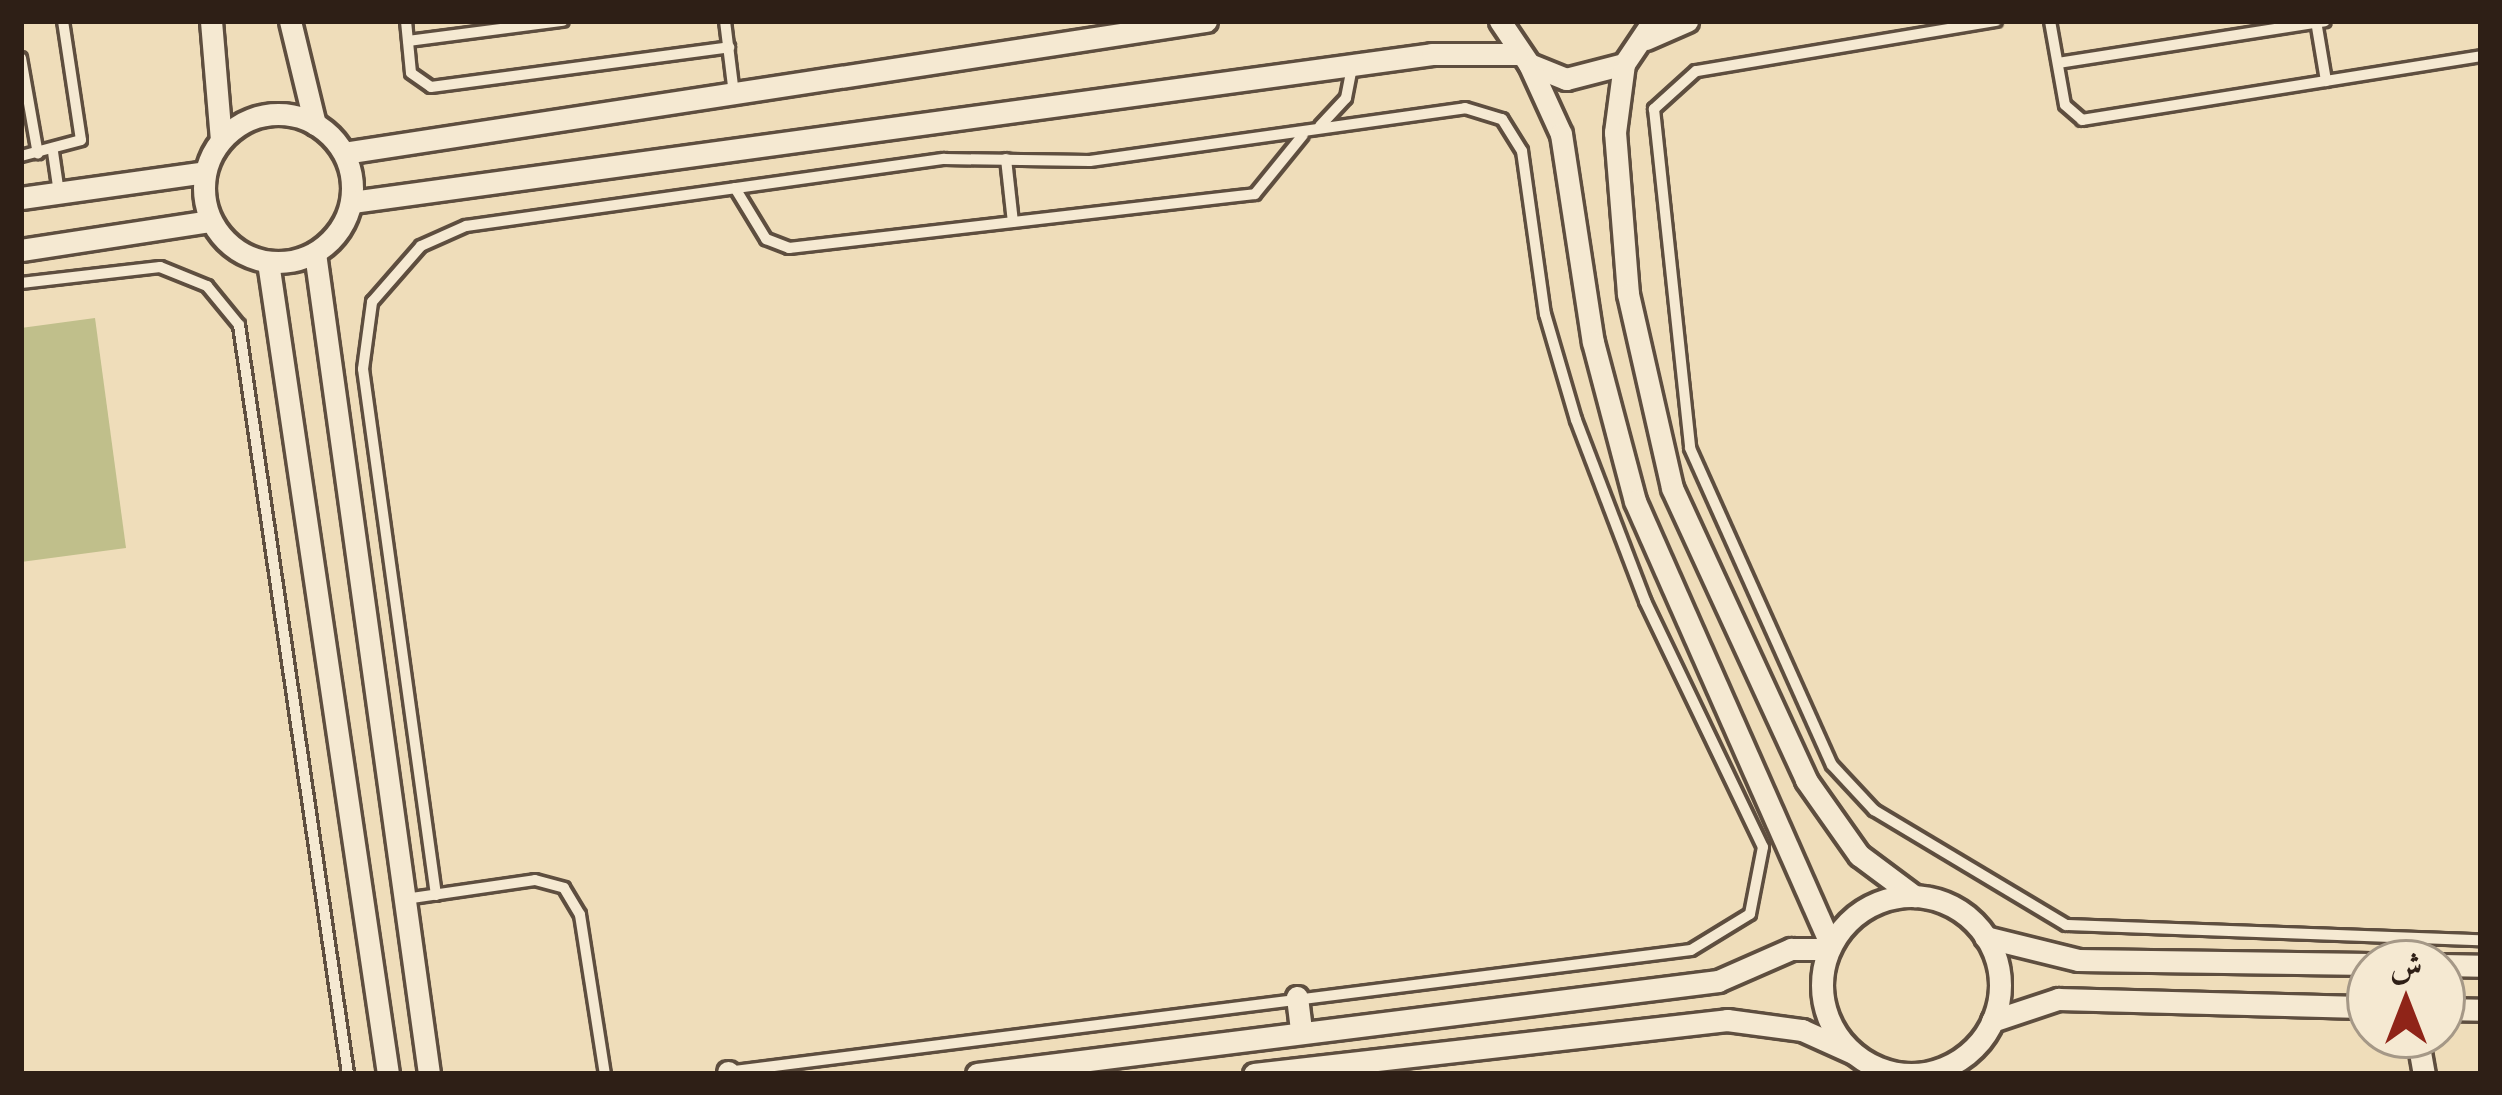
<!DOCTYPE html>
<meta charset="utf-8">
<style>
body{margin:0}
#map{position:relative;width:2502px;height:1095px;overflow:hidden;background:#efddba;font-family:"IM FELL Great Primer",Amiri,serif}
div>[style]{position:absolute}
.green>*{inset:0;background:#c0bf8b}
.roads{filter:drop-shadow(3px 0 #5e4e3f) drop-shadow(-3px 0 #5e4e3f) drop-shadow(0 3px #5e4e3f) drop-shadow(0 -3px #5e4e3f)}
.lane>*{height:10px;margin:-5px;padding:0 5px;transform-origin:5px;border-radius:5px;background:#f5e9d2}
.street>*{height:21px;margin:-10.5px;padding:0 10.5px;transform-origin:10.5px;border-radius:10.5px;background:#f5e9d2}
.street>.ring{margin:-10.5px;padding:0;box-sizing:content-box;background:none;border:21px solid #f5e9d2;border-radius:50%}
span{translate:-50% -50%;white-space:nowrap;text-align:center;line-height:1.15;-webkit-text-stroke:10px #f5e9d2;paint-order:stroke}
.frame{position:absolute;inset:0;border:24px solid #2e1f16;pointer-events:none}
.north{position:absolute;left:2346px;top:939px;width:120px;height:120px;box-sizing:border-box;background:#f5e9d2;border:3px solid #a59887;border-radius:50%;rotate:0deg;font-size:33px;font-weight:700;line-height:48px;text-align:center;color:#2e1f16}
.north::after{content:'';display:block;margin:auto;width:42px;height:54px;background:#8f2418;clip-path:polygon(50% 0,100% 100%,50% 72%,0 100%)}
</style>
<div id="map">
<div class="green">
<i style="clip-path:polygon(95px 318px,126px 548px,21px 562px,21px 328px)"></i>
</div>
<div class="roads">
<div class="lane">
<i style="left:406px;top:21px;width:52px;rotate:84.5deg"></i>
<i style="left:411px;top:73px;width:24px;rotate:35deg"></i>
<i style="left:431px;top:87px;width:301px;rotate:-7.6deg"></i>
<i style="left:725px;top:21px;width:74px;rotate:83deg"></i>
<i style="left:1996px;top:21px;width:304px;rotate:170.5deg"></i>
<i style="left:1696px;top:71px;width:57px;rotate:137.9deg"></i>
<i style="left:1654px;top:109px;width:341px;rotate:83.9deg"></i>
<i style="left:1690px;top:448px;width:347px;rotate:65.9deg"></i>
<i style="left:1832px;top:765px;width:62px;rotate:47deg"></i>
<i style="left:1874px;top:810px;width:224px;rotate:30.9deg"></i>
<i style="left:2066px;top:925px;width:415px;rotate:2.1deg"></i>
<i style="left:2050px;top:21px;width:85px;rotate:79.9deg"></i>
<i style="left:2065px;top:105px;width:23px;rotate:41deg"></i>
<i style="left:2082px;top:120px;width:404px;rotate:-9.1deg"></i>
<i style="left:2316px;top:21px;width:61px;rotate:80.5deg"></i>
<i style="left:408px;top:41px;width:156px;rotate:-7.4deg"></i>
<i style="left:21px;top:58px;width:97px;rotate:80deg"></i>
<i style="left:2058px;top:63px;width:270px;rotate:-8.9deg"></i>
<i style="left:1320px;top:126px;width:38px;rotate:-47deg"></i>
<i style="left:1346px;top:98px;width:32px;rotate:-79deg"></i>
<i style="left:53px;top:152px;width:41px;rotate:81.7deg"></i>
<i style="left:21px;top:156px;width:62px;rotate:-14.9deg"></i>
<i style="left:81px;top:140px;width:120px;rotate:-98.6deg"></i>
<i style="left:1006px;top:159px;width:63px;rotate:83.7deg"></i>
<i style="left:735px;top:188px;width:60px;rotate:58.7deg"></i>
<i style="left:766px;top:239px;width:25px;rotate:21deg"></i>
<i style="left:789px;top:248px;width:469px;rotate:-6.6deg"></i>
<i style="left:1255px;top:194px;width:76px;rotate:-50.9deg"></i>
<i style="left:21px;top:283px;width:140px;rotate:-6.6deg"></i>
<i style="left:160px;top:267px;width:51px;rotate:22deg"></i>
<i style="left:207px;top:286px;width:50px;rotate:50.6deg"></i>
<i style="left:239px;top:325px;width:757px;rotate:81.72deg"></i>
<i style="left:436px;top:895px;width:531px;rotate:-97.9deg"></i>
<i style="left:363px;top:369px;width:68px;rotate:-82.3deg"></i>
<i style="left:372px;top:302px;width:74px;rotate:-48.8deg"></i>
<i style="left:421px;top:246px;width:49px;rotate:-24deg"></i>
<i style="left:466px;top:226px;width:483px;rotate:-8deg"></i>
<i style="left:944px;top:159px;width:146px;rotate:0.8deg"></i>
<i style="left:1090px;top:161px;width:379px;rotate:-8deg"></i>
<i style="left:1465px;top:108px;width:39px;rotate:17deg"></i>
<i style="left:1502px;top:119px;width:38px;rotate:58deg"></i>
<i style="left:1522px;top:151px;width:165px;rotate:82deg"></i>
<i style="left:1545px;top:314px;width:110px;rotate:73.7deg"></i>
<i style="left:1576px;top:420px;width:194px;rotate:69.1deg"></i>
<i style="left:1645px;top:601px;width:273px;rotate:64.4deg"></i>
<i style="left:1763px;top:847px;width:68px;rotate:101deg"></i>
<i style="left:1750px;top:914px;width:69px;rotate:148.6deg"></i>
<i style="left:1691px;top:950px;width:972px;rotate:172.79deg"></i>
<i style="left:405px;top:899px;width:131px;rotate:-8.3deg"></i>
<i style="left:535px;top:880px;width:30px;rotate:15deg"></i>
<i style="left:564px;top:888px;width:31px;rotate:59deg"></i>
<i style="left:580px;top:915px;width:161px;rotate:81.1deg"></i>
</div>
<div class="street">
<i style="left:211px;top:21px;width:119px;rotate:85.2deg"></i>
<i style="left:290px;top:21px;width:106px;rotate:76.4deg"></i>
<i style="left:1500px;top:21px;width:52px;rotate:56deg"></i>
<i style="left:1529px;top:64px;width:40px;rotate:22deg"></i>
<i style="left:1566px;top:79px;width:60px;rotate:-14.5deg"></i>
<i style="left:1624px;top:64px;width:52px;rotate:-56deg"></i>
<i style="left:1646px;top:39px;width:45px;rotate:-23.7deg"></i>
<i style="left:1529px;top:64px;width:77px;rotate:65.4deg"></i>
<i style="left:1561px;top:134px;width:210px;rotate:81.3deg"></i>
<i style="left:1593px;top:342px;width:164px;rotate:75.2deg"></i>
<i style="left:1635px;top:501px;width:485px;rotate:66.2deg"></i>
<i style="left:1624px;top:64px;width:69px;rotate:97.5deg"></i>
<i style="left:1615px;top:132px;width:163px;rotate:85.4deg"></i>
<i style="left:1628px;top:294px;width:199px;rotate:77.2deg"></i>
<i style="left:1672px;top:488px;width:321px;rotate:65.3deg"></i>
<i style="left:1806px;top:780px;width:92px;rotate:54.8deg"></i>
<i style="left:1859px;top:855px;width:69px;rotate:36.7deg"></i>
<i class="ring" style="left:204px;top:114px;width:127px;height:127px"></i>
<i style="left:344px;top:153px;width:872px;rotate:-8.71deg"></i>
<i style="left:21px;top:198px;width:186px;rotate:-8deg"></i>
<i style="left:352px;top:202px;width:1090px;rotate:-7.8deg"></i>
<i style="left:1432px;top:54px;width:85px"></i>
<i style="left:21px;top:250px;width:192px;rotate:-8.7deg"></i>
<i style="left:315px;top:253px;width:829px;rotate:82.09deg"></i>
<i style="left:268px;top:262px;width:821px;rotate:81.59deg"></i>
<i class="ring" style="left:1822px;top:896px;width:157px;height:157px"></i>
<i style="left:1985px;top:937px;width:96px;rotate:13.9deg"></i>
<i style="left:2078px;top:960px;width:292px;rotate:0.8deg"></i>
<i style="left:2442px;top:965px;width:39px;rotate:1deg"></i>
<i style="left:1297px;top:997px;width:35px;rotate:83deg"></i>
<i style="left:2442px;top:1009px;width:39px;rotate:1deg"></i>
<i style="left:1992px;top:1021px;width:70px;rotate:-18.4deg"></i>
<i style="left:2058px;top:999px;width:312px;rotate:1.5deg"></i>
<i style="left:2417px;top:1035px;width:40px;rotate:80deg"></i>
<i style="left:728px;top:1072px;width:2px;rotate:90deg"></i>
<i style="left:977px;top:1074px;width:747px;rotate:-7.15deg"></i>
<i style="left:1718px;top:981px;width:80px;rotate:-23.7deg"></i>
<i style="left:1791px;top:949px;width:38px"></i>
<i style="left:1254px;top:1074px;width:476px;rotate:-6.5deg"></i>
<i style="left:1727px;top:1020px;width:76px;rotate:7.6deg"></i>
<i style="left:1802px;top:1030px;width:56px;rotate:24.3deg"></i>
</div>
</div>
<div class="frame"></div>
<div class="north">ش</div>
</div>
